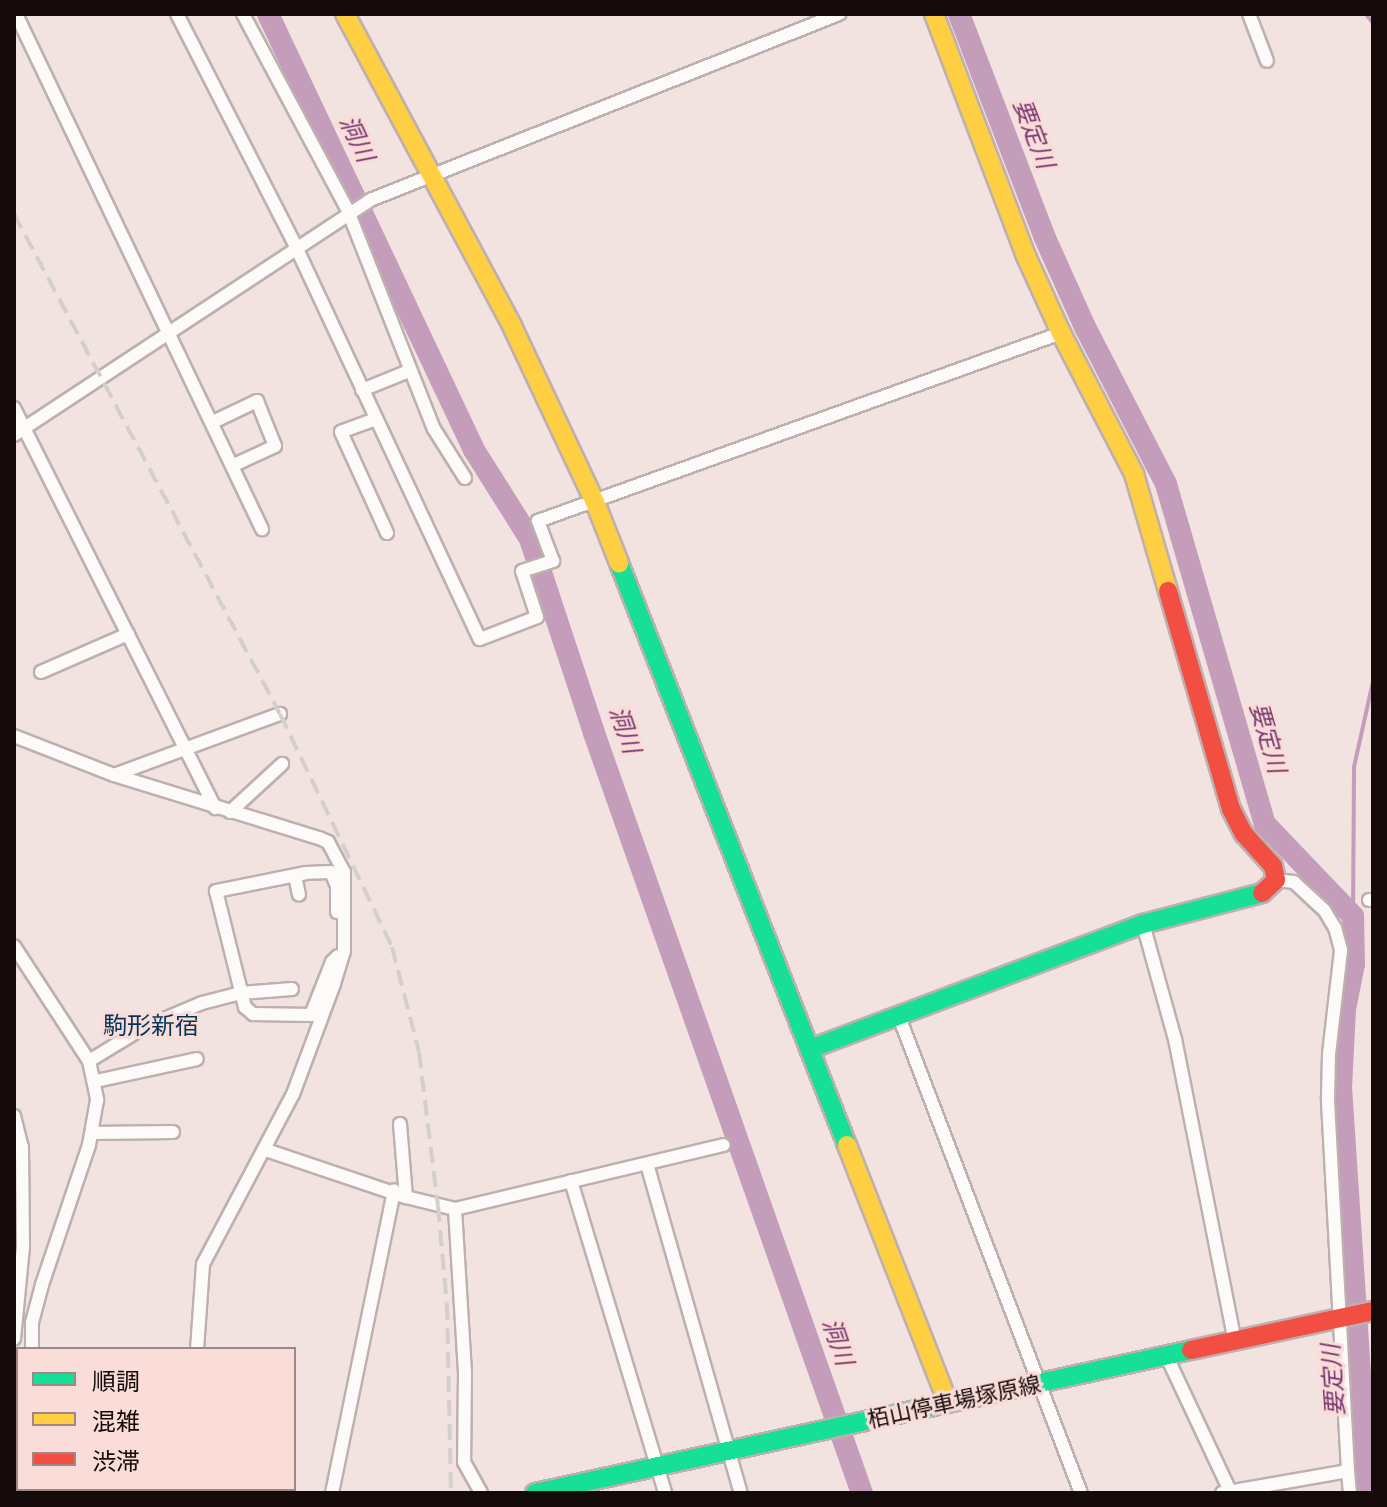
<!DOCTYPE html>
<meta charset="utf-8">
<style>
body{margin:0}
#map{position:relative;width:1387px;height:1507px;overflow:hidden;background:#f2e2e0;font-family:"Roboto Condensed","Noto Sans JP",sans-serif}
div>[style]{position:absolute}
.stream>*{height:4px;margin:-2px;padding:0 2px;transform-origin:2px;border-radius:2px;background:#c49dba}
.river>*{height:22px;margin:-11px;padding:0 11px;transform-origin:11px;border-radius:11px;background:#c49dba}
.roads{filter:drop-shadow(2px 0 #bdb0af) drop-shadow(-2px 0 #bdb0af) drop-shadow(0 2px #bdb0af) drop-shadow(0 -2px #bdb0af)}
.street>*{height:12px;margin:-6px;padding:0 6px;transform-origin:6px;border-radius:6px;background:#fdfbfa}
.fast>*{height:18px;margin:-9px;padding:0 9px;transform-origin:9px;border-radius:9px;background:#16e098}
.slow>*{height:18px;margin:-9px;padding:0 9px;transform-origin:9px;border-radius:9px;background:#ffcf43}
.jam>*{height:18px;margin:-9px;padding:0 9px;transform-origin:9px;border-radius:9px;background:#f24e42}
.rail>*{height:4px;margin-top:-2px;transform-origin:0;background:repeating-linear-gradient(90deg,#d4cfcf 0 16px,transparent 0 24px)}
span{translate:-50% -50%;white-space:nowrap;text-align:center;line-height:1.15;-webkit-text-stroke:6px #fadcd8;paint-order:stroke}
.street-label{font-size:22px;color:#130a09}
.water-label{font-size:24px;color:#763770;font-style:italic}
.neighbourhood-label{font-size:24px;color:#023559}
.frame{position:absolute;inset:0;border:16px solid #130a09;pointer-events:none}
.legend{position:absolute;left:16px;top:1347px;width:280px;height:144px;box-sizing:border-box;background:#fadcd8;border:2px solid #9e8885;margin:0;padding:10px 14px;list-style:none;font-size:24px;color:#130a09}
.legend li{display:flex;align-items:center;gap:16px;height:40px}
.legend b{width:40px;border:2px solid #9e8885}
</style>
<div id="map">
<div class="stream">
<i style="left:1366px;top:14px;width:11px;rotate:52deg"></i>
<i style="left:1353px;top:916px;width:149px;rotate:-89.6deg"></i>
<i style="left:1354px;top:767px;width:88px;rotate:-77.5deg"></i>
</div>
<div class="river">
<i style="left:268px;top:14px;width:482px;rotate:64.7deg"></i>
<i style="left:474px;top:450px;width:105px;rotate:57.8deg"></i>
<i style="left:530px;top:539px;width:204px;rotate:71.7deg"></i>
<i style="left:594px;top:733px;width:806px;rotate:70.58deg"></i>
<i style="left:959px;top:14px;width:240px;rotate:69deg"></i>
<i style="left:1045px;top:238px;width:98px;rotate:65.8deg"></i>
<i style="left:1085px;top:327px;width:177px;rotate:62.7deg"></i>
<i style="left:1166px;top:484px;width:354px;rotate:73.8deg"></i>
<i style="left:1265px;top:824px;width:127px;rotate:46.3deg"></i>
<i style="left:1353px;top:916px;width:48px;rotate:88.8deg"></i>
<i style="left:1354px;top:964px;width:46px;rotate:101.3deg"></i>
<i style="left:1345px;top:1009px;width:78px;rotate:92.9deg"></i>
<i style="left:1341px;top:1087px;width:407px;rotate:86.2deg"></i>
</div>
<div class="roads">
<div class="street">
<i style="left:16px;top:14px;width:571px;rotate:64.47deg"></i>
<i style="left:177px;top:14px;width:262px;rotate:62.9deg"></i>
<i style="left:296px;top:247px;width:433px;rotate:64.9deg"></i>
<i style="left:480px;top:639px;width:61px;rotate:-21.1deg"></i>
<i style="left:537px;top:617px;width:48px;rotate:-108.1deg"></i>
<i style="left:522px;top:571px;width:33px;rotate:-18deg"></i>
<i style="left:553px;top:561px;width:43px;rotate:-110.6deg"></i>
<i style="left:538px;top:521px;width:556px;rotate:-19.77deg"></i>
<i style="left:243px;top:14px;width:223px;rotate:61.9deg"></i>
<i style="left:348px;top:211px;width:234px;rotate:68.5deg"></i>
<i style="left:434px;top:429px;width:58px;rotate:57.7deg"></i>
<i style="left:1249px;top:14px;width:50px;rotate:69deg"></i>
<i style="left:362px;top:390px;width:51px;rotate:-22deg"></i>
<i style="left:14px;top:408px;width:448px;rotate:63.3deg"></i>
<i style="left:376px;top:419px;width:37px;rotate:160deg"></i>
<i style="left:341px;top:432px;width:111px;rotate:65.5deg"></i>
<i style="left:213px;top:422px;width:49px;rotate:-25.5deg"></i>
<i style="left:257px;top:401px;width:48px;rotate:68.2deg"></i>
<i style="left:275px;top:446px;width:47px;rotate:155.1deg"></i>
<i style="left:14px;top:435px;width:427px;rotate:-33.4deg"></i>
<i style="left:370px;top:200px;width:505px;rotate:-21.63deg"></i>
<i style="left:41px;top:672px;width:95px;rotate:-23.6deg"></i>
<i style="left:14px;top:736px;width:107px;rotate:21.3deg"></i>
<i style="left:114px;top:775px;width:214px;rotate:17.1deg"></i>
<i style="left:319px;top:838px;width:10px;rotate:24deg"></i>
<i style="left:328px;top:842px;width:34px;rotate:62deg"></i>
<i style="left:344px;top:872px;width:79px;rotate:90deg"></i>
<i style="left:344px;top:951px;width:34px;rotate:107deg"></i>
<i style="left:334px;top:984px;width:117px;rotate:110.4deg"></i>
<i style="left:293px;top:1094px;width:192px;rotate:117.9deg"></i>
<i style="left:203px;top:1264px;width:85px;rotate:94deg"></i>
<i style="left:114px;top:775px;width:177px;rotate:-20.2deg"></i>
<i style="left:230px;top:812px;width:71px;rotate:-42.7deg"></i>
<i style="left:295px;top:876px;width:19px;rotate:78deg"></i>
<i style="left:1369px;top:900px;width:4px"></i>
<i style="left:337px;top:912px;width:26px;rotate:-90deg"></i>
<i style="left:337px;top:886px;width:15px;rotate:-113deg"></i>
<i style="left:331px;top:872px;width:25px;rotate:178deg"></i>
<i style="left:306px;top:873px;width:92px;rotate:168.7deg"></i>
<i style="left:216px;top:891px;width:120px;rotate:76deg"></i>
<i style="left:245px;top:1007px;width:11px;rotate:41deg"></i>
<i style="left:253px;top:1014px;width:58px;rotate:1deg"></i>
<i style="left:311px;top:1015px;width:57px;rotate:-68.4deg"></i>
<i style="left:332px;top:962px;width:8px;rotate:-45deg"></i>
<i style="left:1143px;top:924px;width:119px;rotate:74.5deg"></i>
<i style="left:1175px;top:1039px;width:308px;rotate:78.8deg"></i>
<i style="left:14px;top:946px;width:137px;rotate:56.9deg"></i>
<i style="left:89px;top:1061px;width:40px;rotate:78deg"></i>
<i style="left:97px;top:1100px;width:46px;rotate:100.1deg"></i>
<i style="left:89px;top:1145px;width:148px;rotate:108.6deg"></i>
<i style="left:42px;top:1285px;width:39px;rotate:105deg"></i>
<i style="left:32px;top:1323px;width:26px;rotate:90deg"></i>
<i style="left:898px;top:1014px;width:513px;rotate:69.09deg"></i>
<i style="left:89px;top:1061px;width:63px;rotate:-31.4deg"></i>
<i style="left:143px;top:1028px;width:64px;rotate:-23deg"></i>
<i style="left:202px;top:1003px;width:40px;rotate:-14.4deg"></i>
<i style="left:241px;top:993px;width:51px;rotate:-4.5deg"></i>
<i style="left:96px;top:1081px;width:103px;rotate:-12.3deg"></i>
<i style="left:14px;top:1116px;width:32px;rotate:76deg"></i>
<i style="left:22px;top:1147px;width:100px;rotate:89.4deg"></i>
<i style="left:23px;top:1247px;width:92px;rotate:95.6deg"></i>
<i style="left:400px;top:1124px;width:73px;rotate:85.3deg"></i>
<i style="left:92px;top:1133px;width:81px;rotate:-0.7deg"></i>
<i style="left:266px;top:1150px;width:148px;rotate:18.6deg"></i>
<i style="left:406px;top:1197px;width:50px;rotate:13.8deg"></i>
<i style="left:455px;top:1209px;width:276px;rotate:-13.4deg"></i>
<i style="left:647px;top:1164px;width:342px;rotate:74.1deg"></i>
<i style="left:571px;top:1181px;width:326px;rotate:73.2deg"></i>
<i style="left:455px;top:1209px;width:164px;rotate:86.5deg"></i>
<i style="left:465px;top:1373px;width:89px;rotate:90.6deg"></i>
<i style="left:464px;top:1462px;width:35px;rotate:61deg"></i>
<i style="left:1167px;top:1357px;width:150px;rotate:64.8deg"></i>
<i style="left:14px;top:1468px;width:4px;rotate:-27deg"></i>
<i style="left:1348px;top:1471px;width:22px;rotate:85deg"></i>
<i style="left:98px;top:1489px;width:4px;rotate:76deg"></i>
<i style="left:176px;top:1493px;width:4px;rotate:-76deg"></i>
<i style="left:332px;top:1493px;width:309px;rotate:-78.4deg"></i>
<i style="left:1222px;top:1493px;width:128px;rotate:-9.9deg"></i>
<i style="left:1348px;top:1471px;width:374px;rotate:-93.1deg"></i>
<i style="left:1328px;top:1098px;width:44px;rotate:-88.7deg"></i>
<i style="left:1329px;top:1054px;width:105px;rotate:-83.4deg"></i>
<i style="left:1341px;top:950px;width:23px;rotate:-105deg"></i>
<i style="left:1335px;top:928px;width:21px;rotate:-121deg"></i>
<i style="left:1324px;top:910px;width:41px;rotate:-137deg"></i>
<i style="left:1294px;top:882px;width:18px;rotate:-174deg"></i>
</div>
<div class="fast">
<i style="left:619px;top:563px;width:625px;rotate:68.61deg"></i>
<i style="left:810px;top:1049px;width:356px;rotate:-20.6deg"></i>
<i style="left:1143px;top:924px;width:123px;rotate:-14.6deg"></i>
<i style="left:56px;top:1489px;width:4px;rotate:63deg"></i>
<i style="left:535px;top:1493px;width:671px;rotate:-12.3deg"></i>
</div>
<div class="slow">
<i style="left:345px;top:14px;width:354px;rotate:61.8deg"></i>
<i style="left:512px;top:326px;width:195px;rotate:64.8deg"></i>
<i style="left:595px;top:502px;width:66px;rotate:68.5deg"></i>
<i style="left:934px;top:14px;width:257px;rotate:69.2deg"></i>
<i style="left:1025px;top:254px;width:87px;rotate:65.5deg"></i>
<i style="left:1061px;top:333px;width:159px;rotate:62.6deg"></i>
<i style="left:1134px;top:474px;width:122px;rotate:73.8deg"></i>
<i style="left:847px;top:1145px;width:277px;rotate:68.6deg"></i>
</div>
<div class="jam">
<i style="left:1168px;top:591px;width:227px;rotate:73.9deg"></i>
<i style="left:1231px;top:809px;width:28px;rotate:63deg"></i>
<i style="left:1244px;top:834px;width:43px;rotate:47.8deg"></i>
<i style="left:1273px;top:866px;width:14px;rotate:78deg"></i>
<i style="left:1276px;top:880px;width:19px;rotate:137deg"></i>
<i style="left:1191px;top:1350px;width:186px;rotate:-12.1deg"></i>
<i style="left:14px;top:1394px;width:10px;rotate:66deg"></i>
</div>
</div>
<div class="rail">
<i style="left:14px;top:214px;width:566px;rotate:61.99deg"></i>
<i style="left:280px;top:714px;width:259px;rotate:64.3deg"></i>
<i style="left:392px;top:947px;width:108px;rotate:75.6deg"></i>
<i style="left:419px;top:1052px;width:155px;rotate:83deg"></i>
<i style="left:438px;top:1206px;width:98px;rotate:84.8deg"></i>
<i style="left:447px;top:1304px;width:189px;rotate:88.8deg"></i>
</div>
<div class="street-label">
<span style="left:954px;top:1402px;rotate:-12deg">栢山停車場塚原線</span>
</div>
<div class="water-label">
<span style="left:1033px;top:134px;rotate:69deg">要定川</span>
<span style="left:356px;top:139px;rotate:65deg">洞川</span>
<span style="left:624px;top:730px;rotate:71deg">洞川</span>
<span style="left:1267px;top:738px;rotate:74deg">要定川</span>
<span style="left:837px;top:1342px;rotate:71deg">洞川</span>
<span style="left:1334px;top:1380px;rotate:-94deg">要定川</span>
</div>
<div class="neighbourhood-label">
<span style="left:151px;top:1027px">駒形新宿</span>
</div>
<div class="frame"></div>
<ul class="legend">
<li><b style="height:10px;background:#16e098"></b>順調</li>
<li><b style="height:10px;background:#ffcf43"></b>混雑</li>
<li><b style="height:10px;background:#f24e42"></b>渋滞</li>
</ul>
</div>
